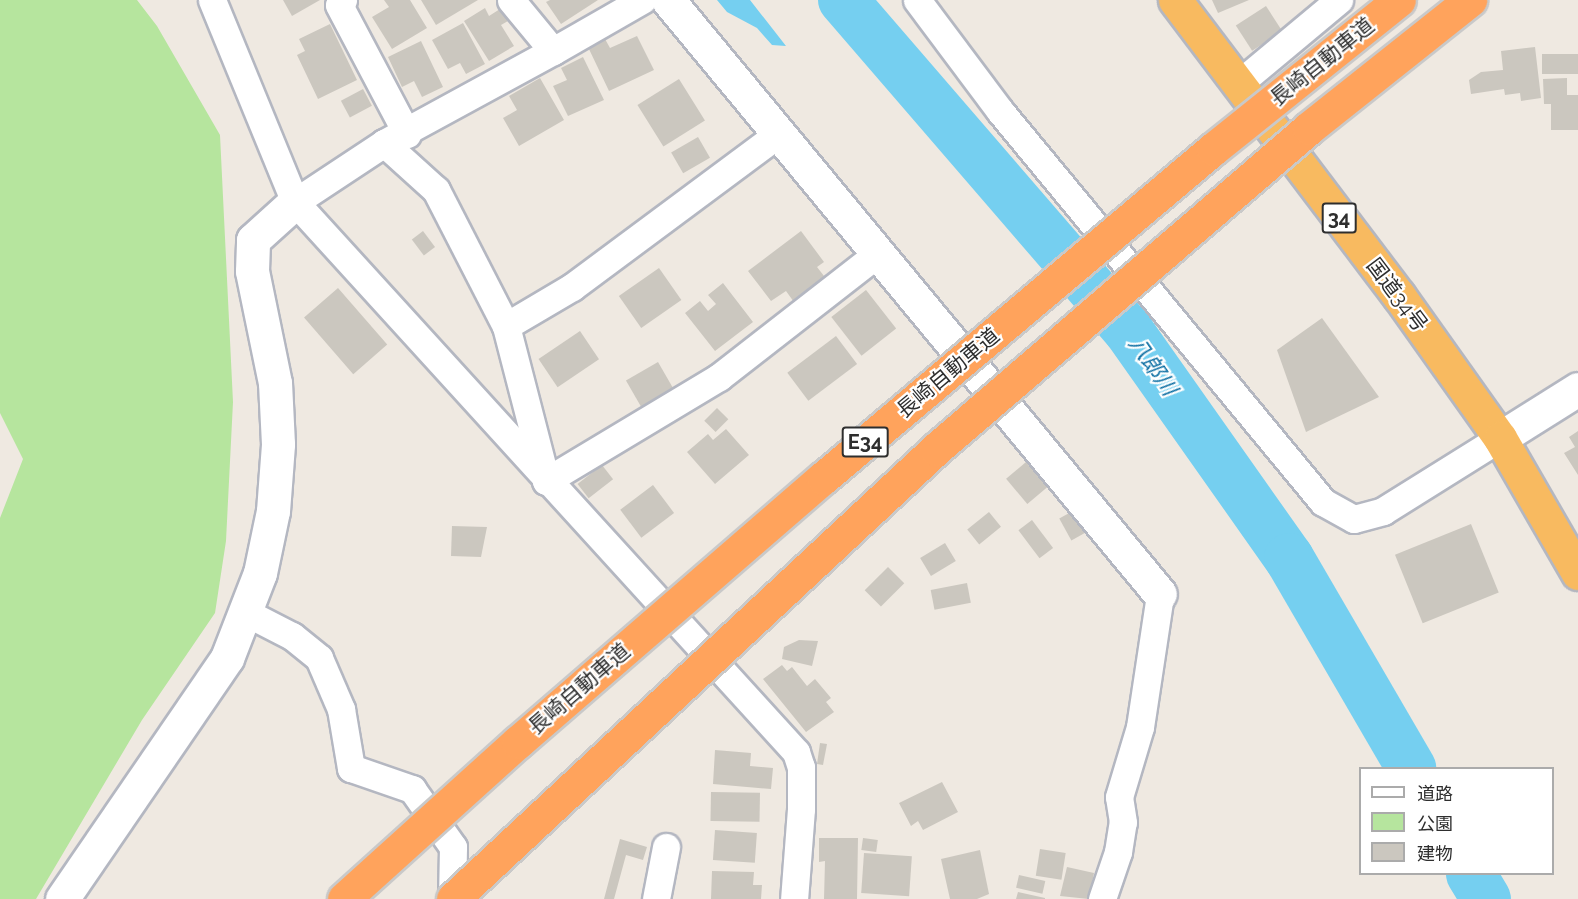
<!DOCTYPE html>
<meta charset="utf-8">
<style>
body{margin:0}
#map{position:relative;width:1578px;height:899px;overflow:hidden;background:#efe9e1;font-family:Raleway,"Noto Sans JP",sans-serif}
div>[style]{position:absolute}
.green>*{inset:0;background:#b6e59e}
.water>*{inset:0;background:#75cff0}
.river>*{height:50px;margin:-25px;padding:0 25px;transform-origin:25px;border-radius:25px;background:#75cff0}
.building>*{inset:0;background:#cbc7bf;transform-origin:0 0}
.roads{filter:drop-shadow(2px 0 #b4b7c1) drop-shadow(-2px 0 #b4b7c1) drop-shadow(0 2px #b4b7c1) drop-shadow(0 -2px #b4b7c1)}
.minor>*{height:27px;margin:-13.5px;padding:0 13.5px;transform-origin:13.5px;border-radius:13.5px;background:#fff}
.tertiary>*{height:33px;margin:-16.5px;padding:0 16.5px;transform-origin:16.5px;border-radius:16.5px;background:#fff}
.trunk>*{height:33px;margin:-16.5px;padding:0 16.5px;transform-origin:16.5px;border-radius:16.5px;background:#f8ba60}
.bridges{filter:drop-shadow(2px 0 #c9c9c9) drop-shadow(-2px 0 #c9c9c9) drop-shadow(0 2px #c9c9c9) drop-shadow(0 -2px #c9c9c9)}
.motorway-bridge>*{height:33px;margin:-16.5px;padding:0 16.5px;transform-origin:16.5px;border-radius:16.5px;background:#ffa35c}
span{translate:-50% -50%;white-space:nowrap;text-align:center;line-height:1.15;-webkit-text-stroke:4.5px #fff;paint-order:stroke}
.shield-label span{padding:2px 4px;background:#fff;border:2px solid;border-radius:4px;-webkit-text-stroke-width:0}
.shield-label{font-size:20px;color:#2e2e2e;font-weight:700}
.street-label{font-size:21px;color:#2e2e2e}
.water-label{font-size:22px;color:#0d6fa3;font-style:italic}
.legend{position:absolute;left:1359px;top:767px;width:195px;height:108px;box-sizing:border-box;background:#fff;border:2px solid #ababab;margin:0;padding:8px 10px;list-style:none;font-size:18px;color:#2e2e2e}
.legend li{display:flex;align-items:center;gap:12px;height:30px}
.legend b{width:30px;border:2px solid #ababab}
</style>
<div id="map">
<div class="green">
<i style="clip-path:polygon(0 0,137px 0,157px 26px,220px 135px,233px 402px,226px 541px,215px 613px,142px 720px,36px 899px,0 899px,0 518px,23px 459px,0 413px)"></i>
</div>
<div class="water">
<i style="clip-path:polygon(717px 0,750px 0,786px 46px,772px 45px,757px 28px,727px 12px)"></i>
<i style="clip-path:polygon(837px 0,865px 0,899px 53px)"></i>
</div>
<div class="river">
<i style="left:843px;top:0;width:436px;rotate:49.2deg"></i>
<i style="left:1128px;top:330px;width:279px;rotate:54.8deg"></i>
<i style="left:1289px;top:558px;width:243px;rotate:59.8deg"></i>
<i style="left:1471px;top:874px;width:29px;rotate:59deg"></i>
</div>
<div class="building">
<i style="clip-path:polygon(283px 0,320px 0,292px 16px)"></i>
<i style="clip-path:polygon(384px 0,410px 0,427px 28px,392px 49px,372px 17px,389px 7px)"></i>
<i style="clip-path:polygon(421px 0,478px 0,436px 25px)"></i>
<i style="clip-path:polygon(550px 0,598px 0,561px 24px,546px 2px)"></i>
<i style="clip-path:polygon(1212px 0,1249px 0,1218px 13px)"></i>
<i style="left:1266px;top:6px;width:30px;height:36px;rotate:57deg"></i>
<i style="clip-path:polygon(485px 8px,489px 16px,500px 9px,508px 21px,501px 25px,514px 46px,489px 61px,464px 21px)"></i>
<i style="clip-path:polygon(463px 23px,485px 64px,466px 74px,460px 63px,448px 69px,432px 40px)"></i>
<i style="clip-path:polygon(330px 24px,357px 80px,318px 99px,297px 55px,305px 51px,299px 39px)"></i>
<i style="clip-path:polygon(637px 36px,654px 70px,609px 91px,588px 47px,605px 39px,610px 48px)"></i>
<i style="clip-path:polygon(421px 41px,443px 87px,422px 97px,414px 81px,402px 87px,388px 57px)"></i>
<i style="clip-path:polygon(1535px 47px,1541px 98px,1521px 101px,1520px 93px,1505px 95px,1504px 89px,1471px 94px,1469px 80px,1481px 72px,1503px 70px,1501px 51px)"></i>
<i style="left:1578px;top:54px;width:20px;height:36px;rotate:90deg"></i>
<i style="clip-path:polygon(583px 57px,604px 100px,568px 116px,553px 86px,567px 80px,561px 68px)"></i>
<i style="clip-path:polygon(540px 78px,564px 120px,519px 146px,503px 118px,517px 110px,509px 96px)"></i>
<i style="clip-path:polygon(1567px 78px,1567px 95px,1578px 95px,1578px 130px,1551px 130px,1551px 104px,1544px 104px,1543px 79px)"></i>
<i style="left:679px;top:79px;width:49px;height:49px;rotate:58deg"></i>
<i style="left:363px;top:89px;width:19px;height:25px;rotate:62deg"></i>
<i style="left:698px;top:137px;width:24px;height:31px;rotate:60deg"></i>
<i style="left:423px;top:231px;width:20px;height:14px;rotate:53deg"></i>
<i style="clip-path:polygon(801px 231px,824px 262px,817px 267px,831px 285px,799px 309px,786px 291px,771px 301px,748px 271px)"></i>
<i style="left:659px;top:268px;width:39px;height:49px;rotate:55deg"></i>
<i style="clip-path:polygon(723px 283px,753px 322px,715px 351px,685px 313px,700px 301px,708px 311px,716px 304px,708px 295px)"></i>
<i style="left:338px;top:288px;width:75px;height:45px;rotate:49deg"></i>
<i style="left:866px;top:290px;width:49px;height:44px;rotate:52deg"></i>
<i style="clip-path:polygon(1322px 318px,1379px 397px,1306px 432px,1277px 350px)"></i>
<i style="left:580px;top:331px;width:34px;height:50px;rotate:56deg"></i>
<i style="left:836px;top:336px;width:35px;height:61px;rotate:53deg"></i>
<i style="left:658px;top:362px;width:34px;height:37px;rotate:60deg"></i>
<i style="left:717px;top:408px;width:16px;height:18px;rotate:45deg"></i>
<i style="clip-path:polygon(726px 429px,749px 455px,715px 484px,687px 452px,708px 434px,713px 440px)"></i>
<i style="clip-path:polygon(1578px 431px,1578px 475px,1564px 453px,1575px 447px,1569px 437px)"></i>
<i style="left:1026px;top:462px;width:33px;height:26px;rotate:50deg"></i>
<i style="left:602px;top:465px;width:18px;height:31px;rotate:52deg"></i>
<i style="left:653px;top:485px;width:35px;height:41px;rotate:53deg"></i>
<i style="left:1082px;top:506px;width:25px;height:26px;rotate:61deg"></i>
<i style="left:989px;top:512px;width:19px;height:28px;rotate:51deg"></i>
<i style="left:1032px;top:520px;width:35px;height:17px;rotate:53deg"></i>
<i style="left:1471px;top:524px;width:74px;height:82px;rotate:68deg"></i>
<i style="clip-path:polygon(452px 526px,487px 527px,481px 557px,451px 556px)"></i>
<i style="left:945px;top:543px;width:21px;height:29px;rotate:59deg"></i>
<i style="left:888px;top:567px;width:23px;height:33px;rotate:45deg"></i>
<i style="left:967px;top:583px;width:20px;height:37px;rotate:79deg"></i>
<i style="clip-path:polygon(799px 640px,818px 641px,812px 666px,782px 659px,784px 647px)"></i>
<i style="clip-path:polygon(782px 665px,787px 671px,792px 667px,807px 686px,815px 679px,831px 698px,826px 702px,834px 712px,806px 732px,763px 679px)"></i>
<i style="clip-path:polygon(820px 743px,827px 744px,823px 765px,817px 764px)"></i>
<i style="clip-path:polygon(715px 750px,751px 753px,750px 766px,773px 768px,771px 789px,713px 784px)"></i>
<i style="clip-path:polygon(942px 782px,958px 812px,923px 830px,918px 821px,911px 826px,899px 803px)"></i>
<i style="left:711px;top:792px;width:49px;height:29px;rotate:1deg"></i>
<i style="left:715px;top:830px;width:42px;height:30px;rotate:4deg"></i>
<i style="clip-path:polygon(819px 838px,858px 838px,857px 899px,824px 899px,825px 861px,819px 862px)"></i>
<i style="left:863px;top:838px;width:15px;height:12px;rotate:8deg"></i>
<i style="clip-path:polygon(620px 839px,647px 847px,643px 860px,626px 855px,614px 899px,604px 899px)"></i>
<i style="left:1040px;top:849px;width:26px;height:27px;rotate:9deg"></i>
<i style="clip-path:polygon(980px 850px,989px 894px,977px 899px,950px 899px,941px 859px)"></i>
<i style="left:864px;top:853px;width:48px;height:40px;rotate:4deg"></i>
<i style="clip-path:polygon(1067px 867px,1094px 873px,1089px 899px,1060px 896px)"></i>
<i style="clip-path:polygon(712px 871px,754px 872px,753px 885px,762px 885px,761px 899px,711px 899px)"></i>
<i style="left:1019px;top:875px;width:27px;height:13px;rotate:13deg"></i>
<i style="clip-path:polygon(1018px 892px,1045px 898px,1045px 899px,1016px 899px)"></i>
</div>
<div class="roads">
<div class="minor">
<i style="left:212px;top:0;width:218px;rotate:67.7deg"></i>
<i style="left:295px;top:202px;width:744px;rotate:47.67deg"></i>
<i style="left:796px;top:752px;width:16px;rotate:72deg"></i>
<i style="left:801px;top:767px;width:42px;rotate:90deg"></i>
<i style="left:801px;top:809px;width:90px;rotate:94.4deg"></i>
<i style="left:343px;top:0;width:6px;rotate:129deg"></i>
<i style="left:339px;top:5px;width:146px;rotate:62.2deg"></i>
<i style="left:917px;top:0;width:139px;rotate:53.2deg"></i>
<i style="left:1000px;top:111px;width:507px;rotate:50.44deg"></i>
<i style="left:1323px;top:502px;width:35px;rotate:29deg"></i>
<i style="left:1354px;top:519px;width:30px;rotate:-15deg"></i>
<i style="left:1383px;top:511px;width:138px;rotate:-32deg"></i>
<i style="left:553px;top:51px;width:103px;rotate:-29.8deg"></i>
<i style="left:1237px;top:85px;width:133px;rotate:-39.8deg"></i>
<i style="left:384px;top:143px;width:70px;rotate:42.1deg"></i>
<i style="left:436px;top:190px;width:153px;rotate:62.8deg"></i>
<i style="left:506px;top:326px;width:160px;rotate:75.5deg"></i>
<i style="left:546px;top:481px;width:202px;rotate:-31deg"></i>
<i style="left:719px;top:377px;width:202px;rotate:-37.9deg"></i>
<i style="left:295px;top:202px;width:107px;rotate:-33.5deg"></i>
<i style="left:384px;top:143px;width:192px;rotate:-28.6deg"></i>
<i style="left:553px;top:51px;width:66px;rotate:-129.5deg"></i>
<i style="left:506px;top:326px;width:77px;rotate:-30.6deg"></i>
<i style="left:572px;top:287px;width:258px;rotate:-36.6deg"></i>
<i style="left:245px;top:612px;width:53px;rotate:27.1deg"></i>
<i style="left:292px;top:636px;width:35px;rotate:39deg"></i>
<i style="left:319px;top:658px;width:56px;rotate:66.7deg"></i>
<i style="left:341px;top:709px;width:60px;rotate:80.4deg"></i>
<i style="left:351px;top:768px;width:65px;rotate:19deg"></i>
<i style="left:412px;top:789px;width:71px;rotate:54.7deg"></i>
<i style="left:453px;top:847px;width:52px;rotate:91.1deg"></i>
<i style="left:656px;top:899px;width:53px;rotate:-79.1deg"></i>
<i style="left:1102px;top:899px;width:50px;rotate:-71.2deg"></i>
<i style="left:1118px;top:852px;width:30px;rotate:-81deg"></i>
<i style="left:1123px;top:822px;width:25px;rotate:-99deg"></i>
<i style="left:1119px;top:797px;width:73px;rotate:-73.3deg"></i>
<i style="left:1140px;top:727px;width:134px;rotate:-81.4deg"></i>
</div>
<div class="tertiary">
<i style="left:668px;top:0;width:771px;rotate:50.37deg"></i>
<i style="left:1500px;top:438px;width:92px;rotate:-32.1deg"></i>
<i style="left:62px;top:899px;width:292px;rotate:-55.6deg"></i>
<i style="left:227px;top:658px;width:91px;rotate:-68.8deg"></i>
<i style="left:260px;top:573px;width:63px;rotate:-78.2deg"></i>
<i style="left:273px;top:511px;width:67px;rotate:-85.7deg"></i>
<i style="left:278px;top:444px;width:61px;rotate:-92.8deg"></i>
<i style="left:275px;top:383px;width:114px;rotate:-101.6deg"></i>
<i style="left:252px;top:271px;width:31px;rotate:-88deg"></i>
<i style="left:253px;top:240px;width:57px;rotate:-42.1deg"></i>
</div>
<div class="trunk">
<i style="left:1175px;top:0;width:371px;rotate:52.9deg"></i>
<i style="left:1399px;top:296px;width:174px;rotate:54.6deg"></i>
<i style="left:1500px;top:438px;width:156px;rotate:60deg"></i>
</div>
</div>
<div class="bridges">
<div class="motorway-bridge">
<i style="left:344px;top:899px;width:234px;rotate:-42.1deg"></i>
<i style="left:518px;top:742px;width:403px;rotate:-40.9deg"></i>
<i style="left:823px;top:478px;width:510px;rotate:-40.15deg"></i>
<i style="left:1213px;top:149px;width:238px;rotate:-38.7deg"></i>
<i style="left:453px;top:899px;width:660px;rotate:-42.97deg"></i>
<i style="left:936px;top:449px;width:492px;rotate:-40.7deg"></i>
<i style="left:1309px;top:128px;width:206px;rotate:-38.5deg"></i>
</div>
</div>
<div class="shield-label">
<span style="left:1339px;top:218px">34</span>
<span style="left:865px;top:442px">E34</span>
</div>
<div class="street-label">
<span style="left:1322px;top:62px;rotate:-39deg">長崎自動車道</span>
<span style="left:1397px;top:295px;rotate:53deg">国道34号</span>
<span style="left:948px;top:373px;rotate:-40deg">長崎自動車道</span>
<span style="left:579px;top:689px;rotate:-41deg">長崎自動車道</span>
</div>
<div class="water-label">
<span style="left:1153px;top:366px;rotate:55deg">八郎川</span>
</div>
<ul class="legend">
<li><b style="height:8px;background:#fff"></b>道路</li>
<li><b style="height:16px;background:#b6e59e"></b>公園</li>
<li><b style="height:16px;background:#cbc7bf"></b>建物</li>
</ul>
</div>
